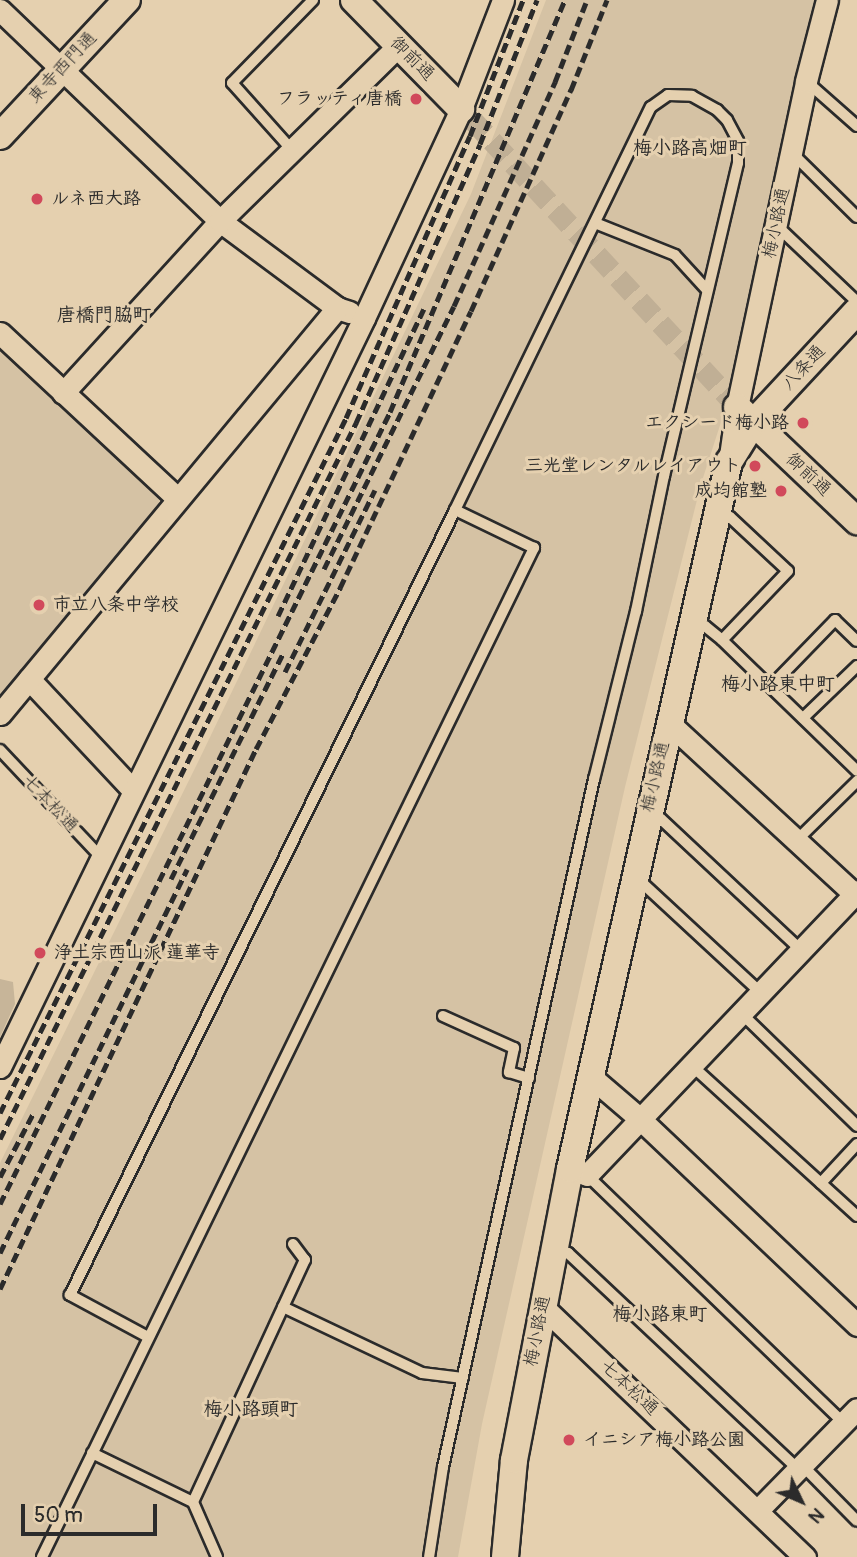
<!DOCTYPE html>
<meta charset="utf-8">
<style>
body{margin:0}
#map{position:relative;width:857px;height:1557px;overflow:hidden;background:#e5d0af;font-family:Pangolin,"Klee One",sans-serif}
div>[style]{position:absolute}
.built>*{inset:0;background:#d5c2a4}
.green>*{inset:0;background:#c7b599}
.minor-tunnel>*{height:21px;margin-top:-10.5px;transform-origin:0;background:repeating-linear-gradient(90deg,#c0af95 0 21px,transparent 0 31px)}
.roads{filter:drop-shadow(2px 0 #2b2b2b) drop-shadow(-2px 0 #2b2b2b) drop-shadow(0 2px #2b2b2b) drop-shadow(0 -2px #2b2b2b)}
.service>*{height:10px;margin:-5px;padding:0 5px;transform-origin:5px;border-radius:5px;background:#e5d0af}
.minor>*{height:21px;margin:-10.5px;padding:0 10.5px;transform-origin:10.5px;border-radius:10.5px;background:#e5d0af}
.tertiary>*{height:26px;margin:-13px;padding:0 13px;transform-origin:13px;border-radius:13px;background:#e5d0af}
.rail>*{height:5px;margin-top:-2.5px;transform-origin:0;background:repeating-linear-gradient(90deg,#2b2b2b 0 10px,transparent 0 15px)}
.dots>*{width:19px;height:19px;translate:-50% -50%;box-sizing:border-box;border:4px solid #e5d0af;border-radius:50%}
span{translate:-50% -50%;white-space:nowrap;text-align:center;line-height:1.15;-webkit-text-stroke:6px #e5d0af;paint-order:stroke}
.street-label{font-size:18px;color:#2b2b2b}
.poi-label{font-size:18px;color:#2b2b2b;font-weight:700}
.right{translate:-100% -50%;text-align:right}
.left{translate:0 -50%;text-align:left}
.neighbourhood-label{font-size:19px;color:#2b2b2b;font-weight:700}
.north{position:absolute;left:766px;top:1466px;width:70px;height:70px;-webkit-text-stroke:5px #e5d0af;paint-order:stroke;rotate:134deg;font-size:19px;font-weight:700;line-height:28px;text-align:center;color:#2b2b2b}
.north::after{content:'';display:block;margin:auto;width:24px;height:32px;background:#2b2b2b;clip-path:polygon(50% 0,100% 100%,50% 72%,0 100%)}
.scale{position:absolute;left:21px;top:1504px;width:136px;height:32px;box-sizing:border-box;border:4px solid #2b2b2b;border-top:0;padding-left:9px;font-size:21px;line-height:24px;white-space:nowrap;color:#2b2b2b;-webkit-text-stroke:5px #e5d0af;paint-order:stroke}
</style>
<div id="map">
<div class="built">
<i style="clip-path:polygon(546px 0,815px 0,770px 198px,734px 382px,701px 484px,625px 787px,482px 1424px,458px 1557px,0 1557px,0 1163px,199px 760px,471px 194px)"></i>
<i style="clip-path:polygon(0 345px,159px 500px,158px 510px,0 700px)"></i>
</div>
<div class="green">
<i style="clip-path:polygon(0 979px,13px 982px,15px 1004px,0 1037px)"></i>
</div>
<div class="minor-tunnel">
<i style="left:471px;top:118px;width:382px;rotate:47.3deg"></i>
</div>
<div class="roads">
<div class="service">
<i style="left:806px;top:81px;width:68px;rotate:41.4deg"></i>
<i style="left:292px;top:150px;width:90px;rotate:-131.8deg"></i>
<i style="left:232px;top:83px;width:116px;rotate:-45.7deg"></i>
<i style="left:792px;top:153px;width:91px;rotate:44.6deg"></i>
<i style="left:595px;top:223px;width:86px;rotate:21.8deg"></i>
<i style="left:675px;top:255px;width:47px;rotate:47.6deg"></i>
<i style="left:777px;top:226px;width:110px;rotate:43.5deg"></i>
<i style="left:718px;top:512px;width:13px;rotate:23deg"></i>
<i style="left:730px;top:517px;width:79px;rotate:43deg"></i>
<i style="left:788px;top:571px;width:95px;rotate:133.7deg"></i>
<i style="left:694px;top:624px;width:11px;rotate:10deg"></i>
<i style="left:705px;top:626px;width:22px;rotate:39deg"></i>
<i style="left:722px;top:640px;width:188px;rotate:44.1deg"></i>
<i style="left:771px;top:686px;width:92px;rotate:-45.9deg"></i>
<i style="left:835px;top:620px;width:30px;rotate:44deg"></i>
<i style="left:803px;top:718px;width:75px;rotate:-43.9deg"></i>
<i style="left:0;top:750px;width:147px;rotate:46.7deg"></i>
<i style="left:648px;top:817px;width:13px;rotate:9deg"></i>
<i style="left:661px;top:819px;width:190px;rotate:43.1deg"></i>
<i style="left:796px;top:841px;width:86px;rotate:-44.5deg"></i>
<i style="left:638px;top:879px;width:166px;rotate:42.8deg"></i>
<i style="left:741px;top:1013px;width:162px;rotate:44.2deg"></i>
<i style="left:443px;top:1016px;width:78px;rotate:24.3deg"></i>
<i style="left:514px;top:1048px;width:25px;rotate:102deg"></i>
<i style="left:509px;top:1072px;width:21px;rotate:17deg"></i>
<i style="left:690px;top:1064px;width:226px;rotate:42.3deg"></i>
<i style="left:587px;top:1175px;width:357px;rotate:44deg"></i>
<i style="left:821px;top:1183px;width:53px;rotate:-47.3deg"></i>
<i style="left:554px;top:1249px;width:15px;rotate:16deg"></i>
<i style="left:568px;top:1253px;width:316px;rotate:43.2deg"></i>
<i style="left:283px;top:1307px;width:154px;rotate:25.4deg"></i>
<i style="left:422px;top:1373px;width:41px;rotate:7deg"></i>
<i style="left:148px;top:1337px;width:89px;rotate:-151.7deg"></i>
<i style="left:70px;top:1295px;width:874px;rotate:-63.87deg"></i>
<i style="left:92px;top:1453px;width:112px;rotate:25.9deg"></i>
<i style="left:802px;top:1465px;width:78px;rotate:45.5deg"></i>
<i style="left:42px;top:1557px;width:1123px;rotate:-64.01deg"></i>
<i style="left:534px;top:548px;width:88px;rotate:-154.3deg"></i>
<i style="left:455px;top:510px;width:448px;rotate:-64.1deg"></i>
<i style="left:651px;top:107px;width:21px;rotate:-35deg"></i>
<i style="left:668px;top:95px;width:24px;rotate:2deg"></i>
<i style="left:692px;top:96px;width:29px;rotate:29deg"></i>
<i style="left:717px;top:110px;width:14px;rotate:45deg"></i>
<i style="left:727px;top:120px;width:24px;rotate:62deg"></i>
<i style="left:738px;top:141px;width:22px;rotate:90deg"></i>
<i style="left:738px;top:163px;width:322px;rotate:103.3deg"></i>
<i style="left:664px;top:476px;width:138px;rotate:101.7deg"></i>
<i style="left:636px;top:611px;width:173px;rotate:104deg"></i>
<i style="left:594px;top:779px;width:704px;rotate:102.38deg"></i>
<i style="left:443px;top:1467px;width:91px;rotate:98.8deg"></i>
<i style="left:217px;top:1557px;width:60px;rotate:-113.6deg"></i>
<i style="left:193px;top:1502px;width:267px;rotate:-65.2deg"></i>
<i style="left:305px;top:1260px;width:20px;rotate:-127deg"></i>
</div>
<div class="minor">
<i style="left:0;top:10px;width:305px;rotate:43.8deg"></i>
<i style="left:220px;top:221px;width:146px;rotate:36.6deg"></i>
<i style="left:337px;top:308px;width:13px;rotate:18deg"></i>
<i style="left:0;top:333px;width:242px;rotate:43deg"></i>
<i style="left:63px;top:393px;width:233px;rotate:-47.6deg"></i>
<i style="left:220px;top:221px;width:250px;rotate:-44.5deg"></i>
<i style="left:730px;top:456px;width:49px;rotate:-81.9deg"></i>
<i style="left:737px;top:407px;width:333px;rotate:-78deg"></i>
<i style="left:806px;top:81px;width:84px;rotate:-75.5deg"></i>
<i style="left:29px;top:679px;width:152px;rotate:46.9deg"></i>
<i style="left:0;top:714px;width:528px;rotate:-50.31deg"></i>
<i style="left:669px;top:723px;width:252px;rotate:42.7deg"></i>
<i style="left:0;top:1067px;width:833px;rotate:-64.08deg"></i>
<i style="left:364px;top:318px;width:230px;rotate:-65.1deg"></i>
<i style="left:461px;top:109px;width:117px;rotate:-68.9deg"></i>
<i style="left:590px;top:1076px;width:65px;rotate:40.6deg"></i>
<i style="left:639px;top:1118px;width:301px;rotate:43.5deg"></i>
<i style="left:570px;top:1169px;width:18px;rotate:19deg"></i>
<i style="left:587px;top:1175px;width:392px;rotate:-46.4deg"></i>
<i style="left:542px;top:1306px;width:364px;rotate:43.7deg"></i>
<i style="left:758px;top:1510px;width:141px;rotate:-45.6deg"></i>
</div>
<div class="tertiary">
<i style="left:354px;top:0;width:153px;rotate:45.5deg"></i>
<i style="left:0;top:136px;width:186px;rotate:-47deg"></i>
<i style="left:737px;top:407px;width:166px;rotate:43.5deg"></i>
<i style="left:505px;top:1557px;width:97px;rotate:-84.7deg"></i>
<i style="left:514px;top:1460px;width:296px;rotate:-79.1deg"></i>
<i style="left:570px;top:1169px;width:725px;rotate:-77.33deg"></i>
<i style="left:729px;top:462px;width:46px;rotate:-58.4deg"></i>
<i style="left:753px;top:423px;width:153px;rotate:-47.1deg"></i>
</div>
</div>
<div class="rail">
<i style="left:324px;top:569px;width:293px;rotate:-63.7deg"></i>
<i style="left:454px;top:306px;width:246px;rotate:-65.7deg"></i>
<i style="left:555px;top:82px;width:88px;rotate:-68.7deg"></i>
<i style="left:278px;top:616px;width:340px;rotate:-64.6deg"></i>
<i style="left:285px;top:672px;width:203px;rotate:-63.7deg"></i>
<i style="left:171px;top:879px;width:252px;rotate:-63.6deg"></i>
<i style="left:0;top:1113px;width:776px;rotate:-63.53deg"></i>
<i style="left:346px;top:418px;width:308px;rotate:-66.3deg"></i>
<i style="left:470px;top:136px;width:146px;rotate:-68.7deg"></i>
<i style="left:0;top:1139px;width:800px;rotate:-63.56deg"></i>
<i style="left:356px;top:423px;width:305px;rotate:-66deg"></i>
<i style="left:480px;top:144px;width:155px;rotate:-68.4deg"></i>
<i style="left:0;top:1177px;width:73px;rotate:-62.4deg"></i>
<i style="left:0;top:1204px;width:883px;rotate:-63.78deg"></i>
<i style="left:390px;top:412px;width:448px;rotate:-67deg"></i>
<i style="left:0;top:1253px;width:427px;rotate:-64deg"></i>
<i style="left:0;top:1289px;width:598px;rotate:-64.64deg"></i>
<i style="left:256px;top:749px;width:182px;rotate:-62.4deg"></i>
<i style="left:340px;top:588px;width:306px;rotate:-64.7deg"></i>
<i style="left:471px;top:311px;width:243px;rotate:-65.7deg"></i>
<i style="left:571px;top:90px;width:97px;rotate:-68.2deg"></i>
</div>
<div class="dots">
<i style="left:416px;top:99px;background:#d1495b"></i>
<i style="left:37px;top:199px;background:#d1495b"></i>
<i style="left:803px;top:423px;background:#d1495b"></i>
<i style="left:755px;top:466px;background:#d1495b"></i>
<i style="left:781px;top:491px;background:#d1495b"></i>
<i style="left:39px;top:605px;background:#d1495b"></i>
<i style="left:40px;top:953px;background:#d1495b"></i>
<i style="left:569px;top:1440px;background:#d1495b"></i>
</div>
<div class="street-label">
<span style="left:412px;top:59px;rotate:45deg">御前通</span>
<span style="left:63px;top:68px;rotate:-47deg">東寺西門通</span>
<span style="left:777px;top:223px;rotate:-78deg">梅小路通</span>
<span style="left:804px;top:368px;rotate:-47deg">八条通</span>
<span style="left:808px;top:475px;rotate:43deg">御前通</span>
<span style="left:656px;top:777px;rotate:-77deg">梅小路通</span>
<span style="left:50px;top:804px;rotate:47deg">七本松通</span>
<span style="left:538px;top:1331px;rotate:-79deg">梅小路通</span>
<span style="left:629px;top:1388px;rotate:43deg">七本松通</span>
</div>
<div class="poi-label">
<span class="right" style="left:402px;top:99px">フラッティ唐橋</span>
<span class="left" style="left:51px;top:199px">ルネ西大路</span>
<span class="right" style="left:789px;top:423px">エクシード梅小路</span>
<span class="right" style="left:741px;top:466px">三光堂レンタルレイアウト</span>
<span class="right" style="left:767px;top:491px">成均館塾</span>
<span class="left" style="left:53px;top:605px">市立八条中学校</span>
<span class="left" style="left:54px;top:953px">浄土宗西山派 蓮華寺</span>
<span class="left" style="left:583px;top:1440px">イニシア梅小路公園</span>
</div>
<div class="neighbourhood-label">
<span style="left:690px;top:149px">梅小路高畑町</span>
<span style="left:104px;top:316px">唐橋門脇町</span>
<span style="left:778px;top:685px">梅小路東中町</span>
<span style="left:660px;top:1315px">梅小路東町</span>
<span style="left:251px;top:1410px">梅小路頭町</span>
</div>
<div class="north">N</div>
<div class="scale">50 m</div>
</div>
